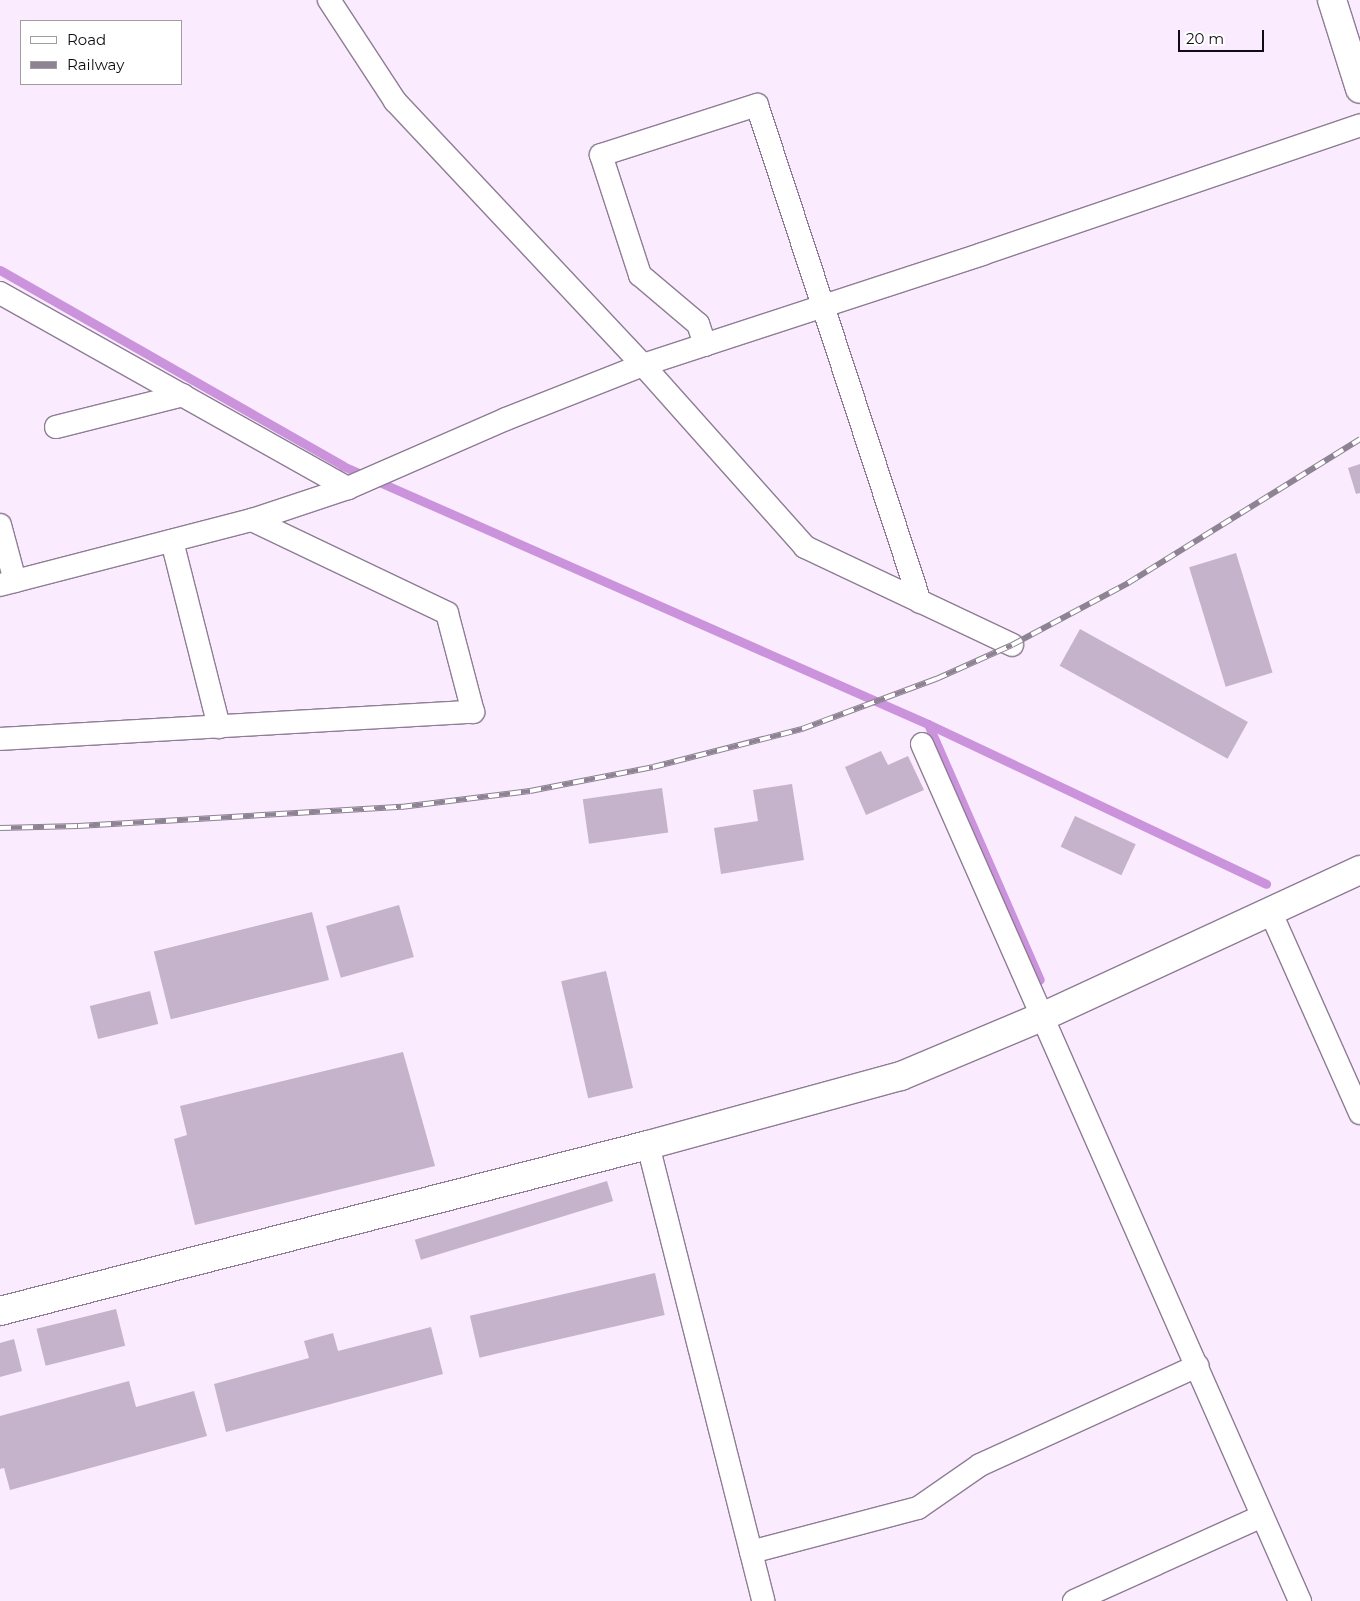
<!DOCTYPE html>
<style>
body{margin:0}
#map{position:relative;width:1360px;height:1601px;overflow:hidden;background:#faebff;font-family:Montserrat,sans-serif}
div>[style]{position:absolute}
.stream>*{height:9px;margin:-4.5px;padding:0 4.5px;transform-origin:4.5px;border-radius:4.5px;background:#ca93db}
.building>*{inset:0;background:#c5b3cb;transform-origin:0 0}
.roads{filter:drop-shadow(1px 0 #8e7d94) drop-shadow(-1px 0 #8e7d94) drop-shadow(0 1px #8e7d94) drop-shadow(0 -1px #8e7d94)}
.street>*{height:22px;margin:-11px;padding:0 11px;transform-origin:11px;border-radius:11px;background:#fff}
.secondary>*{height:28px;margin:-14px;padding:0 14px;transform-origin:14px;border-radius:14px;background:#fff}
.rail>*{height:5.5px;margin-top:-2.75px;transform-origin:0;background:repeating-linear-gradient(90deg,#fff 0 11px,#8e8392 0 22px);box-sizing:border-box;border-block:1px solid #8e8392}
span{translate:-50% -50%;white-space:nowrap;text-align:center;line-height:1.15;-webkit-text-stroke:4.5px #fff;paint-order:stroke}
.legend{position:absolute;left:20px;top:20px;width:162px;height:65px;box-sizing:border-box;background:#fff;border:1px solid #a09da1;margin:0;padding:6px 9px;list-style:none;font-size:15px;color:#110b13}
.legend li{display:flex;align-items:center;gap:10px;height:25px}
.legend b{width:25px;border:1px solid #a09da1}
.scale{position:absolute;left:1178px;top:30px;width:86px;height:22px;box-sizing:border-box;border:2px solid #110b13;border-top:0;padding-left:6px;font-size:15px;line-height:18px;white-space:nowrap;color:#110b13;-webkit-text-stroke:4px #fff;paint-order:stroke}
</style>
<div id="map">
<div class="stream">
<i style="left:0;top:270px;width:395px;rotate:29.7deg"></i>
<i style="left:343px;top:466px;width:639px;rotate:23.8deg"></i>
<i style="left:928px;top:724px;width:374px;rotate:25.3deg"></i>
<i style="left:928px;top:724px;width:279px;rotate:66.4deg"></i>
</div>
<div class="building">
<i style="clip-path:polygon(1360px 464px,1360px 493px,1356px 494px,1348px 468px)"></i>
<i style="left:1236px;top:553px;width:125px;height:49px;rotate:73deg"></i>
<i style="left:1080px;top:629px;width:192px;height:42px;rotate:29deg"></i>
<i style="clip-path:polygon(881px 751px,888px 765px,908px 756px,924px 790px,866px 815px,845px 767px)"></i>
<i style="clip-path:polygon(792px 784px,804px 860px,721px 874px,714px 828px,758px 821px,753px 790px)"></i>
<i style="left:662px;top:788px;width:45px;height:80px;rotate:82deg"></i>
<i style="left:1075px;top:816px;width:67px;height:34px;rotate:25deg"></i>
<i style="left:399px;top:905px;width:54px;height:76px;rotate:74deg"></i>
<i style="left:312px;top:912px;width:70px;height:163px;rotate:76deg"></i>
<i style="left:606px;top:971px;width:120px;height:46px;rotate:77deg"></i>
<i style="left:150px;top:991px;width:34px;height:62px;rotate:76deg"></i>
<i style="clip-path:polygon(403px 1052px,435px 1166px,195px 1225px,174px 1139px,187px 1135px,180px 1106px)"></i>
<i style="left:607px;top:1181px;width:21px;height:201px;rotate:73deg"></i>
<i style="left:655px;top:1273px;width:43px;height:190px;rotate:77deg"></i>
<i style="left:116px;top:1309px;width:38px;height:82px;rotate:76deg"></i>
<i style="clip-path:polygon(431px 1327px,443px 1374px,226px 1432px,214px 1384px,309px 1358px,304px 1341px,333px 1333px,338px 1351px)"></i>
<i style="clip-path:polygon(14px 1339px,22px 1371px,0 1377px,0 1343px)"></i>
<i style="clip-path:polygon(129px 1381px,136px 1407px,194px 1391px,207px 1436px,10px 1490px,4px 1468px,0 1469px,0 1416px)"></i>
</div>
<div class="roads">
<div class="street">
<i style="left:329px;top:0;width:121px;rotate:56.8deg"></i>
<i style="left:395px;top:101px;width:362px;rotate:46.8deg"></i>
<i style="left:643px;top:365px;width:244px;rotate:48.3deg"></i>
<i style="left:805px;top:547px;width:229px;rotate:25.3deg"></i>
<i style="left:0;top:293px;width:399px;rotate:29.3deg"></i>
<i style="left:705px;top:345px;width:22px;rotate:-108deg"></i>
<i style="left:698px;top:324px;width:76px;rotate:-139.8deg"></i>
<i style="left:640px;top:275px;width:126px;rotate:-108deg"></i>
<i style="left:601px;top:155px;width:164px;rotate:-17.8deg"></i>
<i style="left:757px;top:105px;width:523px;rotate:71.84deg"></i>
<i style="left:56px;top:427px;width:131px;rotate:-14.1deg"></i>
<i style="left:0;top:525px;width:58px;rotate:75deg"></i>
<i style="left:172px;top:541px;width:192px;rotate:75.8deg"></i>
<i style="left:0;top:585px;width:260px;rotate:-14.5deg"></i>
<i style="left:252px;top:520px;width:101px;rotate:-18.4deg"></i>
<i style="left:348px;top:488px;width:172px;rotate:-23.6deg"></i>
<i style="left:506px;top:419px;width:147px;rotate:-21.5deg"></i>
<i style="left:643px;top:365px;width:357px;rotate:-18.1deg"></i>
<i style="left:982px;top:254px;width:399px;rotate:-18.8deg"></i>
<i style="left:0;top:739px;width:474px;rotate:-3.3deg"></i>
<i style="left:473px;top:712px;width:102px;rotate:-104.7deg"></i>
<i style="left:447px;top:613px;width:216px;rotate:-154.5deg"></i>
<i style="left:922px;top:744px;width:937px;rotate:66.2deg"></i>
<i style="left:1271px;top:913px;width:219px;rotate:66deg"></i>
<i style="left:648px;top:1145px;width:470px;rotate:75.8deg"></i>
<i style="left:751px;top:1552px;width:173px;rotate:-14.8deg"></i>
<i style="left:918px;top:1508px;width:75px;rotate:-34.7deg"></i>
<i style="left:980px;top:1465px;width:239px;rotate:-24.5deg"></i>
<i style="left:1074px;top:1601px;width:206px;rotate:-24.3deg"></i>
</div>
<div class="secondary">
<i style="left:1332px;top:0;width:93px;rotate:72.5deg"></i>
<i style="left:0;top:1311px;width:669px;rotate:-14.37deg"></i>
<i style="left:648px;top:1145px;width:262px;rotate:-15.3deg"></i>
<i style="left:901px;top:1076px;width:155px;rotate:-22.8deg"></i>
<i style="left:1044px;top:1016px;width:348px;rotate:-24.8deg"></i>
</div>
</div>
<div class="rail">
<i style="left:0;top:828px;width:78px;rotate:-1.5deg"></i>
<i style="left:78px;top:826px;width:324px;rotate:-3.4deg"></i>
<i style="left:401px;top:807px;width:130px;rotate:-7.1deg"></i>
<i style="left:530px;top:791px;width:125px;rotate:-11deg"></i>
<i style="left:653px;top:767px;width:154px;rotate:-14.3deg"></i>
<i style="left:802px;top:729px;width:143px;rotate:-20.5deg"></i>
<i style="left:936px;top:679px;width:83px;rotate:-24.1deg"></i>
<i style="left:1012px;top:645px;width:132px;rotate:-28.1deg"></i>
<i style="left:1128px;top:583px;width:273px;rotate:-31.8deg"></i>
</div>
<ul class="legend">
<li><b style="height:6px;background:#fff"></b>Road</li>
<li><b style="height:6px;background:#8e8392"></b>Railway</li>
</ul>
<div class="scale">20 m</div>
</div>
